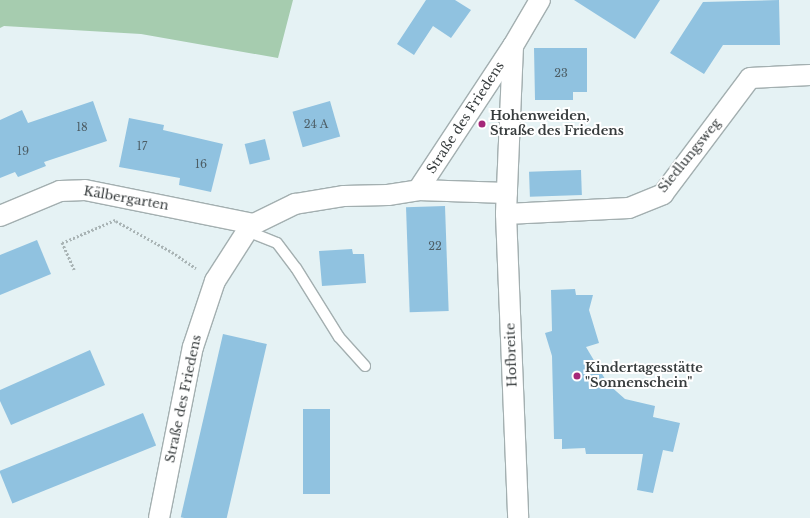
<!DOCTYPE html>
<meta charset="utf-8">
<style>
body{margin:0}
#map{position:relative;width:810px;height:518px;overflow:hidden;background:#e5f2f4;font-family:"Libre Baskerville",serif}
div>[style]{position:absolute}
.green>*{inset:0;background:#a6ccaf}
.building>*{inset:0;background:#90c2e0;transform-origin:0 0}
.path>*{height:2.5px;margin-top:-1.25px;transform-origin:0;background:repeating-linear-gradient(90deg,#a9b4b5 0 2px,transparent 0 4px)}
.roads{filter:drop-shadow(1px 0 #a3afb0) drop-shadow(-1px 0 #a3afb0) drop-shadow(0 1px #a3afb0) drop-shadow(0 -1px #a3afb0)}
.lane>*{height:10px;margin:-5px;padding:0 5px;transform-origin:5px;border-radius:5px;background:#fff}
.street>*{height:20px;margin:-10px;padding:0 10px;transform-origin:10px;border-radius:10px;background:#fff}
.dots>*{width:11px;height:11px;translate:-50% -50%;box-sizing:border-box;border:2px solid #fff;border-radius:50%}
span{translate:-50% -50%;white-space:nowrap;text-align:center;line-height:1.15;-webkit-text-stroke:4px #fff;paint-order:stroke}
.number-label{font-size:11px;color:#4d5e66}
.number-label span{-webkit-text-stroke-width:0}
.poi-label{font-size:13px;color:#373c3d;font-weight:700}
.left{translate:0 -50%;text-align:left}
.street-label{font-size:13px;color:#373c3d}
</style>
<div id="map">
<div class="green">
<i style="clip-path:polygon(0 0,293px 0,278px 58px,141px 34px,4px 26px,0 28px)"></i>
</div>
<div class="building">
<i style="clip-path:polygon(426px 0,455px 0,471px 10px,451px 38px,433px 26px,414px 55px,397px 44px)"></i>
<i style="clip-path:polygon(574px 0,660px 0,635px 39px)"></i>
<i style="clip-path:polygon(779px 0,780px 45px,723px 45px,704px 74px,670px 53px,703px 2px)"></i>
<i style="clip-path:polygon(534px 48px,587px 48px,587px 92px,573px 92px,573px 100px,535px 100px)"></i>
<i style="clip-path:polygon(93px 101px,107px 141px,44px 162px,46px 166px,18px 177px,15px 172px,0 178px,0 120px,22px 110px,28px 123px)"></i>
<i style="left:330px;top:101px;width:37px;height:39px;rotate:74deg"></i>
<i style="clip-path:polygon(129px 118px,164px 125px,163px 130px,223px 144px,211px 192px,179px 185px,180px 178px,119px 167px)"></i>
<i style="left:265px;top:139px;width:21px;height:21px;rotate:76deg"></i>
<i style="left:581px;top:170px;width:25px;height:52px;rotate:88deg"></i>
<i style="left:445px;top:206px;width:105px;height:39px;rotate:88deg"></i>
<i style="clip-path:polygon(37px 240px,51px 274px,0 295px,0 255px)"></i>
<i style="clip-path:polygon(352px 249px,353px 254px,364px 254px,366px 283px,322px 286px,319px 251px)"></i>
<i style="clip-path:polygon(575px 289px,576px 295px,593px 295px,589px 310px,599px 343px,586px 347px,608px 384px,625px 399px,655px 406px,653px 417px,680px 423px,673px 452px,663px 450px,653px 493px,637px 490px,643px 454px,586px 454px,585px 448px,562px 449px,562px 439px,554px 439px,552px 356px,545px 333px,552px 331px,551px 290px)"></i>
<i style="left:223px;top:334px;width:45px;height:188px;rotate:13deg"></i>
<i style="clip-path:polygon(90px 350px,105px 385px,11px 425px,0 401px,0 390px)"></i>
<i style="left:303px;top:409px;width:27px;height:85px"></i>
<i style="left:143px;top:413px;width:35px;height:155px;rotate:68deg"></i>
</div>
<div class="path">
<i style="left:116px;top:221px;width:64px;rotate:29deg"></i>
<i style="left:172px;top:252px;width:29px;rotate:34deg"></i>
<i style="left:74px;top:270px;width:30px;rotate:-114deg"></i>
<i style="left:62px;top:243px;width:58px;rotate:-23.5deg"></i>
</div>
<div class="roads">
<div class="lane">
<i style="left:247px;top:231px;width:32px;rotate:22deg"></i>
<i style="left:277px;top:243px;width:31px;rotate:53deg"></i>
<i style="left:296px;top:268px;width:81px;rotate:58.1deg"></i>
<i style="left:339px;top:337px;width:39px;rotate:48deg"></i>
</div>
<div class="street">
<i style="left:513px;top:46px;width:168px;rotate:92.4deg"></i>
<i style="left:506px;top:214px;width:304px;rotate:87.7deg"></i>
<i style="left:418px;top:190px;width:89px;rotate:1.9deg"></i>
<i style="left:506px;top:214px;width:123px;rotate:-2.8deg"></i>
<i style="left:629px;top:208px;width:37px;rotate:-22deg"></i>
<i style="left:663px;top:194px;width:145px;rotate:-53.1deg"></i>
<i style="left:750px;top:78px;width:60px;rotate:-2.9deg"></i>
<i style="left:0;top:216px;width:65px;rotate:-22.6deg"></i>
<i style="left:60px;top:191px;width:25px;rotate:-2deg"></i>
<i style="left:85px;top:190px;width:172px;rotate:11.4deg"></i>
<i style="left:159px;top:518px;width:174px;rotate:-78.8deg"></i>
<i style="left:193px;top:347px;width:70px;rotate:-71.6deg"></i>
<i style="left:215px;top:281px;width:59px;rotate:-57.4deg"></i>
<i style="left:247px;top:231px;width:10px;rotate:-45deg"></i>
<i style="left:254px;top:224px;width:46px;rotate:-26deg"></i>
<i style="left:295px;top:204px;width:50px;rotate:-9.3deg"></i>
<i style="left:344px;top:196px;width:44px;rotate:-1.3deg"></i>
<i style="left:388px;top:195px;width:30px;rotate:-9deg"></i>
<i style="left:418px;top:190px;width:173px;rotate:-56.6deg"></i>
<i style="left:513px;top:46px;width:53px;rotate:-59.6deg"></i>
</div>
</div>
<div class="dots">
<i style="left:482px;top:124px;background:#a5287a"></i>
<i style="left:577px;top:376px;background:#a5287a"></i>
</div>
<div class="number-label">
<span style="left:561px;top:73px">23</span>
<span style="left:316px;top:124px">24 A</span>
<span style="left:82px;top:127px">18</span>
<span style="left:142px;top:146px">17</span>
<span style="left:23px;top:151px">19</span>
<span style="left:201px;top:164px">16</span>
<span style="left:435px;top:246px">22</span>
</div>
<div class="poi-label">
<span class="left" style="left:490px;top:124px">Hohenweiden,<br>Straße des Friedens</span>
<span class="left" style="left:585px;top:376px">Kindertagesstätte<br>"Sonnenschein"</span>
</div>
<div class="street-label">
<span style="left:466px;top:118px;rotate:-57deg">Straße des Friedens</span>
<span style="left:690px;top:156px;rotate:-51deg">Siedlungsweg</span>
<span style="left:126px;top:199px;rotate:10deg">Kälbergarten</span>
<span style="left:512px;top:355px;rotate:-92deg">Hofbreite</span>
<span style="left:184px;top:399px;rotate:-78deg">Straße des Friedens</span>
</div>
</div>
